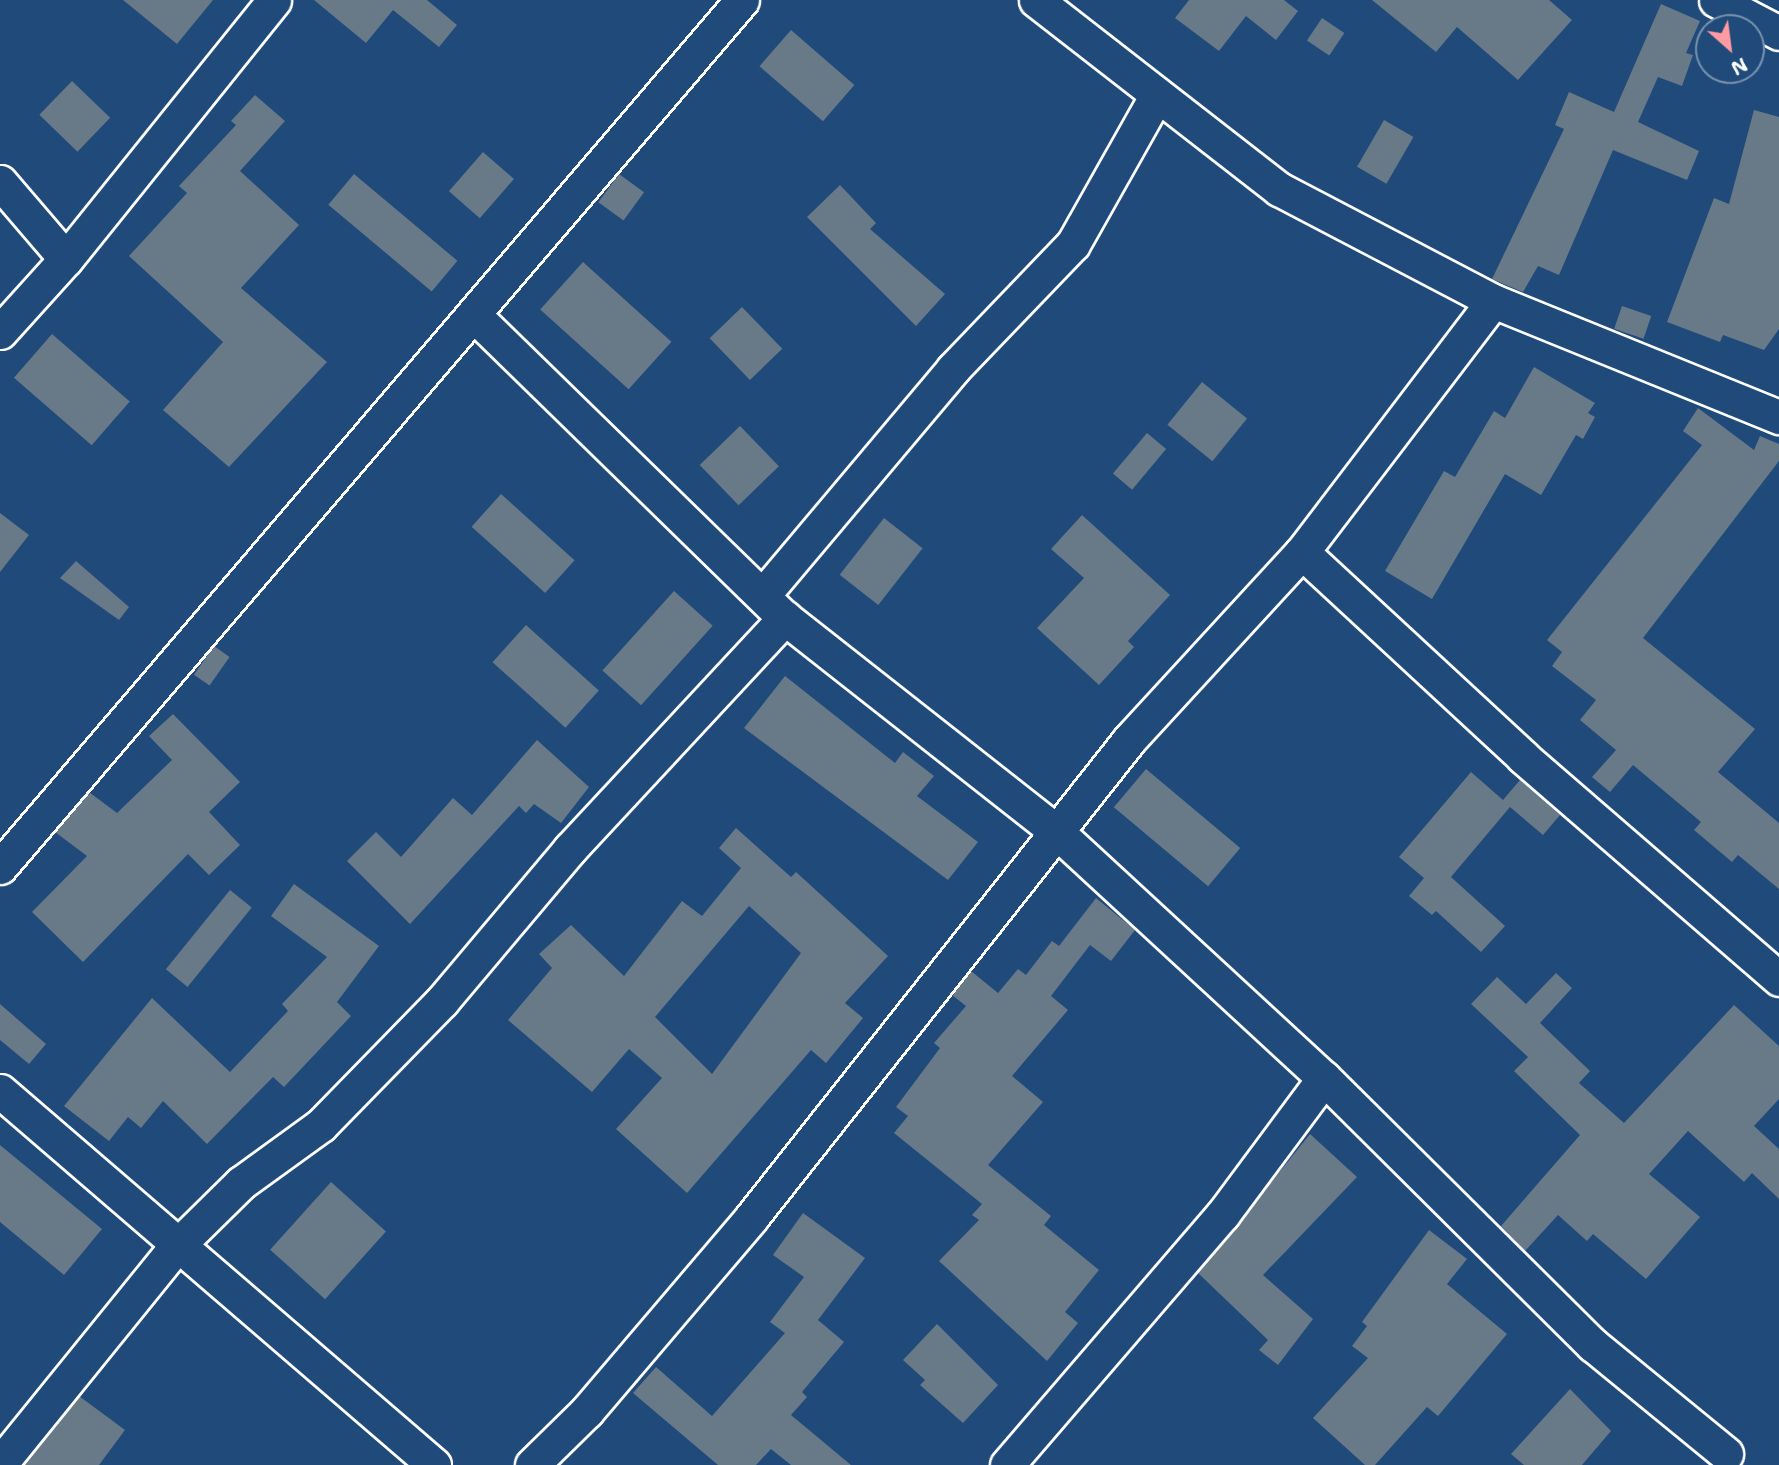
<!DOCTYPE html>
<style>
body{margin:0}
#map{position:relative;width:1779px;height:1465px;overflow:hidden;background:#1f4a7a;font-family:"Shantell Sans",sans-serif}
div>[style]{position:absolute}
.building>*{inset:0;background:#687988;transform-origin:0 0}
.roads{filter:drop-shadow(2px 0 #fff) drop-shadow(-2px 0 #fff) drop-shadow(0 2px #fff) drop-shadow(0 -2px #fff)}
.street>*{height:33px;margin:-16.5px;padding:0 16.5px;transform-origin:16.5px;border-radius:16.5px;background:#1f4a7a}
span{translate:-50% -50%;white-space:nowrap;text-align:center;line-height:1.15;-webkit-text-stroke:7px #1f4a7a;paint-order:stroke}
.north{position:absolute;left:1695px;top:14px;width:70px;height:70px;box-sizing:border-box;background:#1f4a7a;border:2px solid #7992af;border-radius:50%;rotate:152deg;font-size:19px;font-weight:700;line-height:28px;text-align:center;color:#fff}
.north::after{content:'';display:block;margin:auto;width:24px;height:32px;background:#ff9aa2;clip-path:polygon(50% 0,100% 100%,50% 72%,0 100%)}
</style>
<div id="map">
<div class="building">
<i style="clip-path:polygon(123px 0,213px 0,177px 44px)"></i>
<i style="clip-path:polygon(314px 0,427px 0,457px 25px,439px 47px,393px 10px,366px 43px)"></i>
<i style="clip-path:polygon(1189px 0,1284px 0,1298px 11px,1276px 40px,1246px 16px,1219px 51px,1175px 18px)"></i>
<i style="clip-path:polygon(1372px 0,1549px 0,1572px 20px,1518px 80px,1457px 27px,1436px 52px)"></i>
<i style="clip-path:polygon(1661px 4px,1700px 21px,1686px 53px,1693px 55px,1682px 86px,1658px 77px,1638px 122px,1699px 151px,1687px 180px,1613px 150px,1559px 275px,1538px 266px,1523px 292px,1492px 279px,1564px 129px,1555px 125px,1569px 92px,1614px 112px)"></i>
<i style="left:1322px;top:18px;width:27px;height:27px;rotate:34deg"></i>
<i style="left:791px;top:30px;width:84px;height:48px;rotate:41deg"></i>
<i style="left:72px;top:81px;width:53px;height:47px;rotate:44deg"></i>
<i style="clip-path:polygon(255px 95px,285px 121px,240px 171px,299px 225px,241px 288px,327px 362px,229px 467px,163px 410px,223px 342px,129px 256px,187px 193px,179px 186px,236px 125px,231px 121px)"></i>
<i style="clip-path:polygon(1754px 110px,1779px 117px,1779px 329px,1764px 350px,1723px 335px,1720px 342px,1667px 322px,1714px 198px,1729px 204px)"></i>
<i style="left:1384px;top:120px;width:34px;height:54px;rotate:30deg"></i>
<i style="left:483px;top:152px;width:41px;height:52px;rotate:41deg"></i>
<i style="left:354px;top:174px;width:135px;height:40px;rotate:40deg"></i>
<i style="left:619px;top:174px;width:31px;height:35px;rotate:36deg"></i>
<i style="clip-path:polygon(840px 185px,876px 223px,870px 229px,945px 294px,916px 326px,807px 217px)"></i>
<i style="left:583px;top:262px;width:119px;height:64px;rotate:42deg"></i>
<i style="left:1622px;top:306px;width:31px;height:24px;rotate:19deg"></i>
<i style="left:742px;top:307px;width:58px;height:45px;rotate:46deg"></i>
<i style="left:52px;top:334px;width:103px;height:58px;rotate:41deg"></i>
<i style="clip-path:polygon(1534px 367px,1595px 403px,1588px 413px,1595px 417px,1583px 439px,1576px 435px,1541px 495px,1505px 474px,1432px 599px,1385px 571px,1444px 471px,1455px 477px,1494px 411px,1505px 418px)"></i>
<i style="left:1202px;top:382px;width:58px;height:55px;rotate:39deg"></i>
<i style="clip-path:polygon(1698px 408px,1754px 450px,1760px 436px,1779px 444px,1779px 461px,1643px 638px,1755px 729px,1718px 772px,1779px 823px,1779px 889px,1738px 855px,1732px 862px,1694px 830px,1701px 822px,1633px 765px,1610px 792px,1592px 777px,1616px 750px,1580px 720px,1596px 700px,1552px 666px,1562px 652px,1547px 640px,1702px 445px,1683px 431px)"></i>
<i style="left:740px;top:426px;width:56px;height:56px;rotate:46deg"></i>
<i style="left:1147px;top:433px;width:25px;height:53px;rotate:40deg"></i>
<i style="left:501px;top:494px;width:99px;height:44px;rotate:42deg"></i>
<i style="clip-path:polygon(0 513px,29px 535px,0 572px)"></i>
<i style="clip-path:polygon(1082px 515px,1170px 595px,1128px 641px,1134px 647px,1099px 685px,1037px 628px,1084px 578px,1051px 549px)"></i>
<i style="left:884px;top:518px;width:49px;height:72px;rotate:38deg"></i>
<i style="clip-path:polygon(76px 561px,129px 607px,119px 620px,60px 578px)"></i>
<i style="left:674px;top:591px;width:52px;height:107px;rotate:42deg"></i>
<i style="left:526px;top:625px;width:98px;height:50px;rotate:42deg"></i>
<i style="left:214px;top:646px;width:19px;height:35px;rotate:35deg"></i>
<i style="clip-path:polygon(785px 676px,895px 763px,903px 752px,934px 776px,917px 796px,978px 842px,948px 880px,744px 728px)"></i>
<i style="clip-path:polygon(173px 714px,240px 782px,209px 812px,240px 845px,209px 875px,188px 854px,83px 962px,32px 912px,87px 856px,55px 832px,89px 792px,117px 813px,172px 760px,149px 736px)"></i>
<i style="clip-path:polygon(537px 740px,589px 787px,561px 823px,534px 804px,526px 813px,519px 806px,410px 924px,347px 861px,376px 832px,401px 857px,453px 798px,472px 815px)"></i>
<i style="left:1146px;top:769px;width:123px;height:50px;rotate:40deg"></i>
<i style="clip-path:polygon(1471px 772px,1503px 800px,1520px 780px,1560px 815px,1543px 835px,1510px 807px,1451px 877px,1505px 926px,1481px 952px,1436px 911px,1432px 915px,1409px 896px,1424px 878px,1399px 857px)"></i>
<i style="clip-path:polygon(evenodd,736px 828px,791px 877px,796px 872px,888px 956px,845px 1003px,863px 1018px,826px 1063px,811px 1050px,687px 1193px,616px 1129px,662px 1078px,629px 1049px,592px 1092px,508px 1020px,552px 968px,539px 954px,571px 925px,624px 976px,682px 901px,702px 916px,741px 868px,719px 848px,736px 828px,749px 906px,801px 953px,712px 1074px,655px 1017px,749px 906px)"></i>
<i style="clip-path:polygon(294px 884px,379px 946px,337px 1002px,351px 1016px,284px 1087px,273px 1077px,207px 1144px,163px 1101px,141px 1128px,128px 1117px,109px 1141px,64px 1106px,152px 998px,230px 1072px,288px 1011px,282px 1004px,327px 957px,271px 916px)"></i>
<i style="left:230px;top:890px;width:28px;height:102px;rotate:39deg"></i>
<i style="clip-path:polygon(1096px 898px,1135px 930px,1111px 961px,1090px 945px,1051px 996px,1068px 1010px,1012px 1076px,1043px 1102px,988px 1165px,1051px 1216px,1044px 1225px,1099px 1270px,1065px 1312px,1078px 1323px,1047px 1361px,939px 1261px,979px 1220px,972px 1215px,982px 1204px,894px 1133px,908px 1116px,896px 1107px,940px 1048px,934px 1043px,966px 1006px,952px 995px,971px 971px,998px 993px,1018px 969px,1026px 975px,1052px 941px,1059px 946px)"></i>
<i style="clip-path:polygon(1556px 973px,1572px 988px,1540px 1023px,1590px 1071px,1579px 1083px,1624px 1123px,1734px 1005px,1779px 1046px,1779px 1099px,1754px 1126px,1779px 1149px,1779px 1199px,1752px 1173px,1744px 1182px,1688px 1131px,1649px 1174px,1700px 1217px,1646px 1279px,1593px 1234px,1587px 1241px,1558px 1215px,1525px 1251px,1501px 1226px,1580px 1135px,1514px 1071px,1528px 1057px,1471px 1004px,1497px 977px,1526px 1004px)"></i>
<i style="clip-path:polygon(0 1004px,46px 1044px,29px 1064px,0 1040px)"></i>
<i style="clip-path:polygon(1310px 1134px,1357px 1177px,1263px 1275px,1313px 1319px,1278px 1365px,1259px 1350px,1268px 1340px,1198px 1273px)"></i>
<i style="clip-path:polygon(0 1145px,102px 1229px,64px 1275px,0 1222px)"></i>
<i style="left:331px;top:1182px;width:74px;height:91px;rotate:42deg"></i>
<i style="clip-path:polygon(803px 1213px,865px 1258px,818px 1320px,844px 1342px,802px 1392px,807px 1397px,791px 1415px,851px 1465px,791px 1465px,771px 1449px,756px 1465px,718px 1465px,633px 1393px,656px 1367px,712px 1416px,785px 1333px,770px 1322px,804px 1277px,773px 1255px)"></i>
<i style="clip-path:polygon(1429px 1230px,1467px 1259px,1447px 1284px,1507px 1334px,1438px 1416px,1427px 1407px,1375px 1465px,1365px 1465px,1313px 1418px,1368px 1358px,1352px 1346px,1367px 1326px,1362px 1322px)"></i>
<i style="clip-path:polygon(937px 1324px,998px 1385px,963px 1423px,920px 1385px,925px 1380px,903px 1360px)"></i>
<i style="clip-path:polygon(1570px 1389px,1611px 1431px,1582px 1465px,1524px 1465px,1511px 1454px)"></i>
<i style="clip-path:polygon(79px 1396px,125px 1430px,99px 1465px,24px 1465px)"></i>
</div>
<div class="roads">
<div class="street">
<i style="left:1036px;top:0;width:308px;rotate:37.9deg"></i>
<i style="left:1279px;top:189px;width:242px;rotate:27.6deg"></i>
<i style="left:1716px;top:0;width:71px;rotate:27.6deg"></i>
<i style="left:0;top:182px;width:101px;rotate:49.4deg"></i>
<i style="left:474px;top:315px;width:434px;rotate:44.3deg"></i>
<i style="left:785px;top:618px;width:345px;rotate:38.2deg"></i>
<i style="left:1056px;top:831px;width:364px;rotate:42.7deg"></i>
<i style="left:1324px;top:1078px;width:379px;rotate:44.8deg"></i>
<i style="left:1593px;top:1345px;width:172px;rotate:39.3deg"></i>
<i style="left:0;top:332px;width:98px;rotate:-47.9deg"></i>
<i style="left:66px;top:259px;width:332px;rotate:-51.2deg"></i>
<i style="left:1302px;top:552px;width:301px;rotate:42.8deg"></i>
<i style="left:1523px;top:757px;width:339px;rotate:40.9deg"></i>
<i style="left:763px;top:595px;width:295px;rotate:-49.9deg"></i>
<i style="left:953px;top:369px;width:173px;rotate:-46.2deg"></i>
<i style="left:1073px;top:244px;width:171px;rotate:-60.6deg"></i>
<i style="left:0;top:867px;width:1141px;rotate:-49.44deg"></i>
<i style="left:0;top:1091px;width:573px;rotate:40.75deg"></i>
<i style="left:0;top:1464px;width:278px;rotate:-51deg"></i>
<i style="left:175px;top:1248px;width:93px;rotate:-44.6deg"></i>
<i style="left:241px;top:1183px;width:99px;rotate:-35.9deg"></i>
<i style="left:321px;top:1125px;width:173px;rotate:-45.7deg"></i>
<i style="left:442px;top:1001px;width:199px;rotate:-49.9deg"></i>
<i style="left:570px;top:849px;width:316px;rotate:-47.1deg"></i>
<i style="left:532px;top:1465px;width:77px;rotate:-44.5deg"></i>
<i style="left:587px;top:1411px;width:253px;rotate:-49.6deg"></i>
<i style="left:751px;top:1218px;width:609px;rotate:-51.66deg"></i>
<i style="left:1129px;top:740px;width:255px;rotate:-47.4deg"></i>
<i style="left:1302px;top:552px;width:315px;rotate:-52.7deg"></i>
<i style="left:1493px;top:301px;width:309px;rotate:22.1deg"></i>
<i style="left:1007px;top:1465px;width:331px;rotate:-49.3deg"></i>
<i style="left:1223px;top:1214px;width:169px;rotate:-53.4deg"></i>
</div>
</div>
<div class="north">N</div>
</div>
